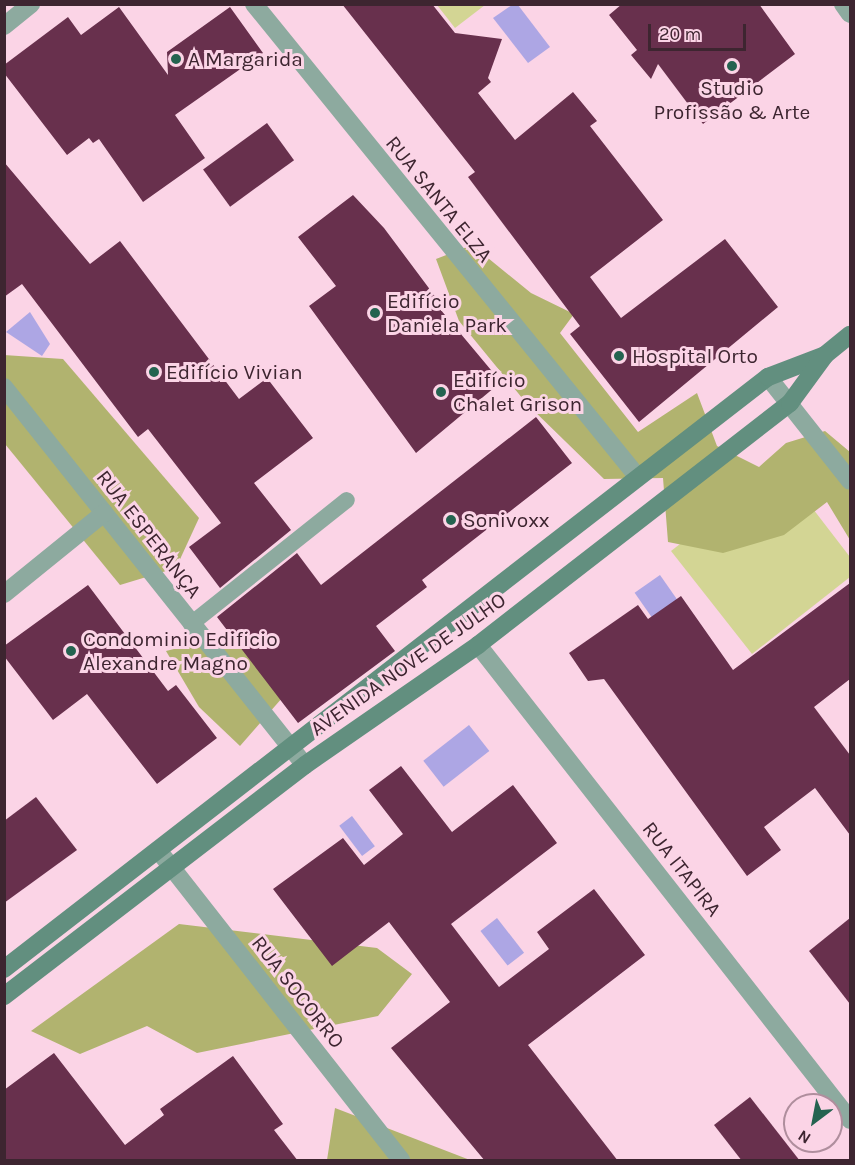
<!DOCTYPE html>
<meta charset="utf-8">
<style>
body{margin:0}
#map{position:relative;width:855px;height:1165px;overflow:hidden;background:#fbd4e6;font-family:Karla,sans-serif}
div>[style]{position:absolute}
.green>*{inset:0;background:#d3d594}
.forest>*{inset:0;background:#b1b36f}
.water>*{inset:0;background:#ada6e4;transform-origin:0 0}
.building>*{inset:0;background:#68304d;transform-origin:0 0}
.lane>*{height:16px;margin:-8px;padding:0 8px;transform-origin:8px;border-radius:8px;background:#8daa9f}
.street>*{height:18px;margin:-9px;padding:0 9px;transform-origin:9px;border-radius:9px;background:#8daa9f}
.secondary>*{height:18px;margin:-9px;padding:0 9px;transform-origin:9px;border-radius:9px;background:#628f7f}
.dots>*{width:16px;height:16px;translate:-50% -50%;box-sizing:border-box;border:3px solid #fbd4e6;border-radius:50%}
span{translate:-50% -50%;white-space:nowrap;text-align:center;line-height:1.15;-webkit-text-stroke:6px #fbd4e6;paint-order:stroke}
.poi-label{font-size:21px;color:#3d2530}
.left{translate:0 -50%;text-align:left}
.street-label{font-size:21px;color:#3d2530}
.frame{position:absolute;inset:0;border:6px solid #3d2530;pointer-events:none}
.north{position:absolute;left:783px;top:1093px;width:60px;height:60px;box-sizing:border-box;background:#fbd4e6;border:2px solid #af8e9d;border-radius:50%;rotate:212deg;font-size:16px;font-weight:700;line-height:24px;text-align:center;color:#3d2530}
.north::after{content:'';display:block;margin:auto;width:21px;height:27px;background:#246350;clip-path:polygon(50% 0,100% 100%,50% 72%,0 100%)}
.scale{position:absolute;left:648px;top:24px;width:98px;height:27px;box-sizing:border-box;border:3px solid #3d2530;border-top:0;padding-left:8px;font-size:18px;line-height:21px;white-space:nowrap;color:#3d2530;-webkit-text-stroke:4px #fbd4e6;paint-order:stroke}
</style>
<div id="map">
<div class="green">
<i style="clip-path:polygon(437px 5px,485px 5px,455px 28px)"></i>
<i style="clip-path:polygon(780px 466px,850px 557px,850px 577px,752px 654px,671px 551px)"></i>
</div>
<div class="forest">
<i style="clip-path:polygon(472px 245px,531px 293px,574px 314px,560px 333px,638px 432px,697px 393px,717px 446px,759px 467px,786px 443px,825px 431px,850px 452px,850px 540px,827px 502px,784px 535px,723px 553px,668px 542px,663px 478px,604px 479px,527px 404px,459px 321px,436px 259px)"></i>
<i style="clip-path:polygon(4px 355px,63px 359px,199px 518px,176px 568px,120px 585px,5px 444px)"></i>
<i style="clip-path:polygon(225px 636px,304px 673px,240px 746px,199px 707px,166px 651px)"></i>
<i style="clip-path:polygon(179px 924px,377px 948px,412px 974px,378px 1016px,197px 1053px,147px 1026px,80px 1054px,31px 1031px)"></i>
<i style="clip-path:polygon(335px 1108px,470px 1160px,327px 1160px)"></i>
</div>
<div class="water">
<i style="clip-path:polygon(512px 5px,518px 5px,550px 47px,528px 63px,493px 18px)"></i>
<i style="clip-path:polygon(30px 312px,50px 344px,42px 356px,6px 332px)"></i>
<i style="left:660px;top:575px;width:32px;height:31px;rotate:55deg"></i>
<i style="left:469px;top:725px;width:33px;height:58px;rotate:52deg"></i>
<i style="left:352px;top:816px;width:38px;height:16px;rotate:53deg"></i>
<i style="left:497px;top:918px;width:44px;height:21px;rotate:52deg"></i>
</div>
<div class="building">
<i style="clip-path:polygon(342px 4px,432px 4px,455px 33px,502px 39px,488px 78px,491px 82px,478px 93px,515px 140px,573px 92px,597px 121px,590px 126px,663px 220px,590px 277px,621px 318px,725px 239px,778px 307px,639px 422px,570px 334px,580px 326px,468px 177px,475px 172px)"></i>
<i style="clip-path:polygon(622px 4px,759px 4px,795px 54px,703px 124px,658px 64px,651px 79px,631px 55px,637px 50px,609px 15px)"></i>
<i style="clip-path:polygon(119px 7px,168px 75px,167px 52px,230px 7px,263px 53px,175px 115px,205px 158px,143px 202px,99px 139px,93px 143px,89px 138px,67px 155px,4px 73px,4px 65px,68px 17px,81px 35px)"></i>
<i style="left:267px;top:123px;width:46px;height:79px;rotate:54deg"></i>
<i style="clip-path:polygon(4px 162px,90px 264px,120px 241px,239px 399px,267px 378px,313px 438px,254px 483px,291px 530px,220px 588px,189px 547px,221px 523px,148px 429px,138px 437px,22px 284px,4px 297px)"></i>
<i style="clip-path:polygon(353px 195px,384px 228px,443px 307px,440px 309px,501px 382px,416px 453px,309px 306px,336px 286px,298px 237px)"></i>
<i style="clip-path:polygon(536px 417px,572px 463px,422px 580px,427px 587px,376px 626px,395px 651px,298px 723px,217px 617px,297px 553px,321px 585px)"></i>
<i style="clip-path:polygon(850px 583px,850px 679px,814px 707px,850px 755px,850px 835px,815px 788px,764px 827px,781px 850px,747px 876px,604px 679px,588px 681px,569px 653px,638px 605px,648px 619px,681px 596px,733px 670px)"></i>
<i style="clip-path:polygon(88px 585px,168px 691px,176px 685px,217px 738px,157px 784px,87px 694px,53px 720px,4px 656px,4px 646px)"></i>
<i style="clip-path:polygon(401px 766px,452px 832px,513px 785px,557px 843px,451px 924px,499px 987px,549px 949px,537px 932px,594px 889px,645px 955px,528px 1045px,618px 1161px,485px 1161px,391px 1048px,450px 1002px,389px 922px,332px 966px,273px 889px,343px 838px,364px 865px,403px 834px,369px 790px)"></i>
<i style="clip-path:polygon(36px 797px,77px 850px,4px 903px,4px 821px)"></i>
<i style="clip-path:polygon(850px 918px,850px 1004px,809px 951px)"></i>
<i style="clip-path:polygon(54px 1053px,125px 1145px,164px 1115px,160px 1109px,233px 1056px,283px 1124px,274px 1130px,298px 1161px,4px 1161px,4px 1090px)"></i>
<i style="clip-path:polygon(750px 1097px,800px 1161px,742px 1161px,714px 1125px)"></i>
</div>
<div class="lane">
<i style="left:191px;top:624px;width:199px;rotate:-38.5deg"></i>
</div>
<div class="street">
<i style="left:254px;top:4px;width:608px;rotate:50.94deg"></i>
<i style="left:843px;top:4px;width:12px;rotate:55deg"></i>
<i style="left:4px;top:26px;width:35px;rotate:-39deg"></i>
<i style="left:768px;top:377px;width:132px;rotate:51.7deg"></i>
<i style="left:4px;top:387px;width:483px;rotate:51.5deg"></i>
<i style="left:4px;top:594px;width:129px;rotate:-39deg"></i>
<i style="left:478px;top:645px;width:603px;rotate:51.93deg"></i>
<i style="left:158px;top:850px;width:394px;rotate:51.9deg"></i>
</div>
<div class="secondary">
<i style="left:4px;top:969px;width:967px;rotate:-37.77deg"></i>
<i style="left:768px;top:377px;width:61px;rotate:-21.1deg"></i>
<i style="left:825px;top:355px;width:32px;rotate:-39deg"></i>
<i style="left:4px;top:996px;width:379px;rotate:-37.5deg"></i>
<i style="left:305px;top:765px;width:211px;rotate:-34.7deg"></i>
<i style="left:478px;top:645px;width:395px;rotate:-37.8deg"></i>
<i style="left:790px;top:403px;width:59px;rotate:-53.9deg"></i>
</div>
<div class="dots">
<i style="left:176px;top:59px;background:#246350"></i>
<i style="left:732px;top:66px;background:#246350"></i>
<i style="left:375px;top:313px;background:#246350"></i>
<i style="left:619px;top:356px;background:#246350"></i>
<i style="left:154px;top:372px;background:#246350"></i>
<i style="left:441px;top:392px;background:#246350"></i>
<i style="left:451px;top:520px;background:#246350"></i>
<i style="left:71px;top:651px;background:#246350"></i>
</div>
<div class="poi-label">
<span class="left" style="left:188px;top:59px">A Margarida</span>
<span style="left:732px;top:100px">Studio<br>Profissão &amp; Arte</span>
<span class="left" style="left:387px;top:313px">Edifício<br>Daniela Park</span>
<span class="left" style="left:632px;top:356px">Hospital Orto</span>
<span class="left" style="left:166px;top:372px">Edifício Vivian</span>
<span class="left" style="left:453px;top:392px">Edifício<br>Chalet Grison</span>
<span class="left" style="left:463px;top:520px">Sonivoxx</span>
<span class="left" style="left:83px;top:651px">Condominio Edificio<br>Alexandre Magno</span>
</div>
<div class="street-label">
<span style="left:439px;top:199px;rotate:51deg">RUA SANTA ELZA</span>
<span style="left:149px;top:534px;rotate:52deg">RUA ESPERANÇA</span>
<span style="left:408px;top:664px;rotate:-35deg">AVENIDA NOVE DE JULHO</span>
<span style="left:682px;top:869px;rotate:52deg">RUA ITAPIRA</span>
<span style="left:298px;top:992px;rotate:52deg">RUA SOCORRO</span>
</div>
<div class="frame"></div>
<div class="north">N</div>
<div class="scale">20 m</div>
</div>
